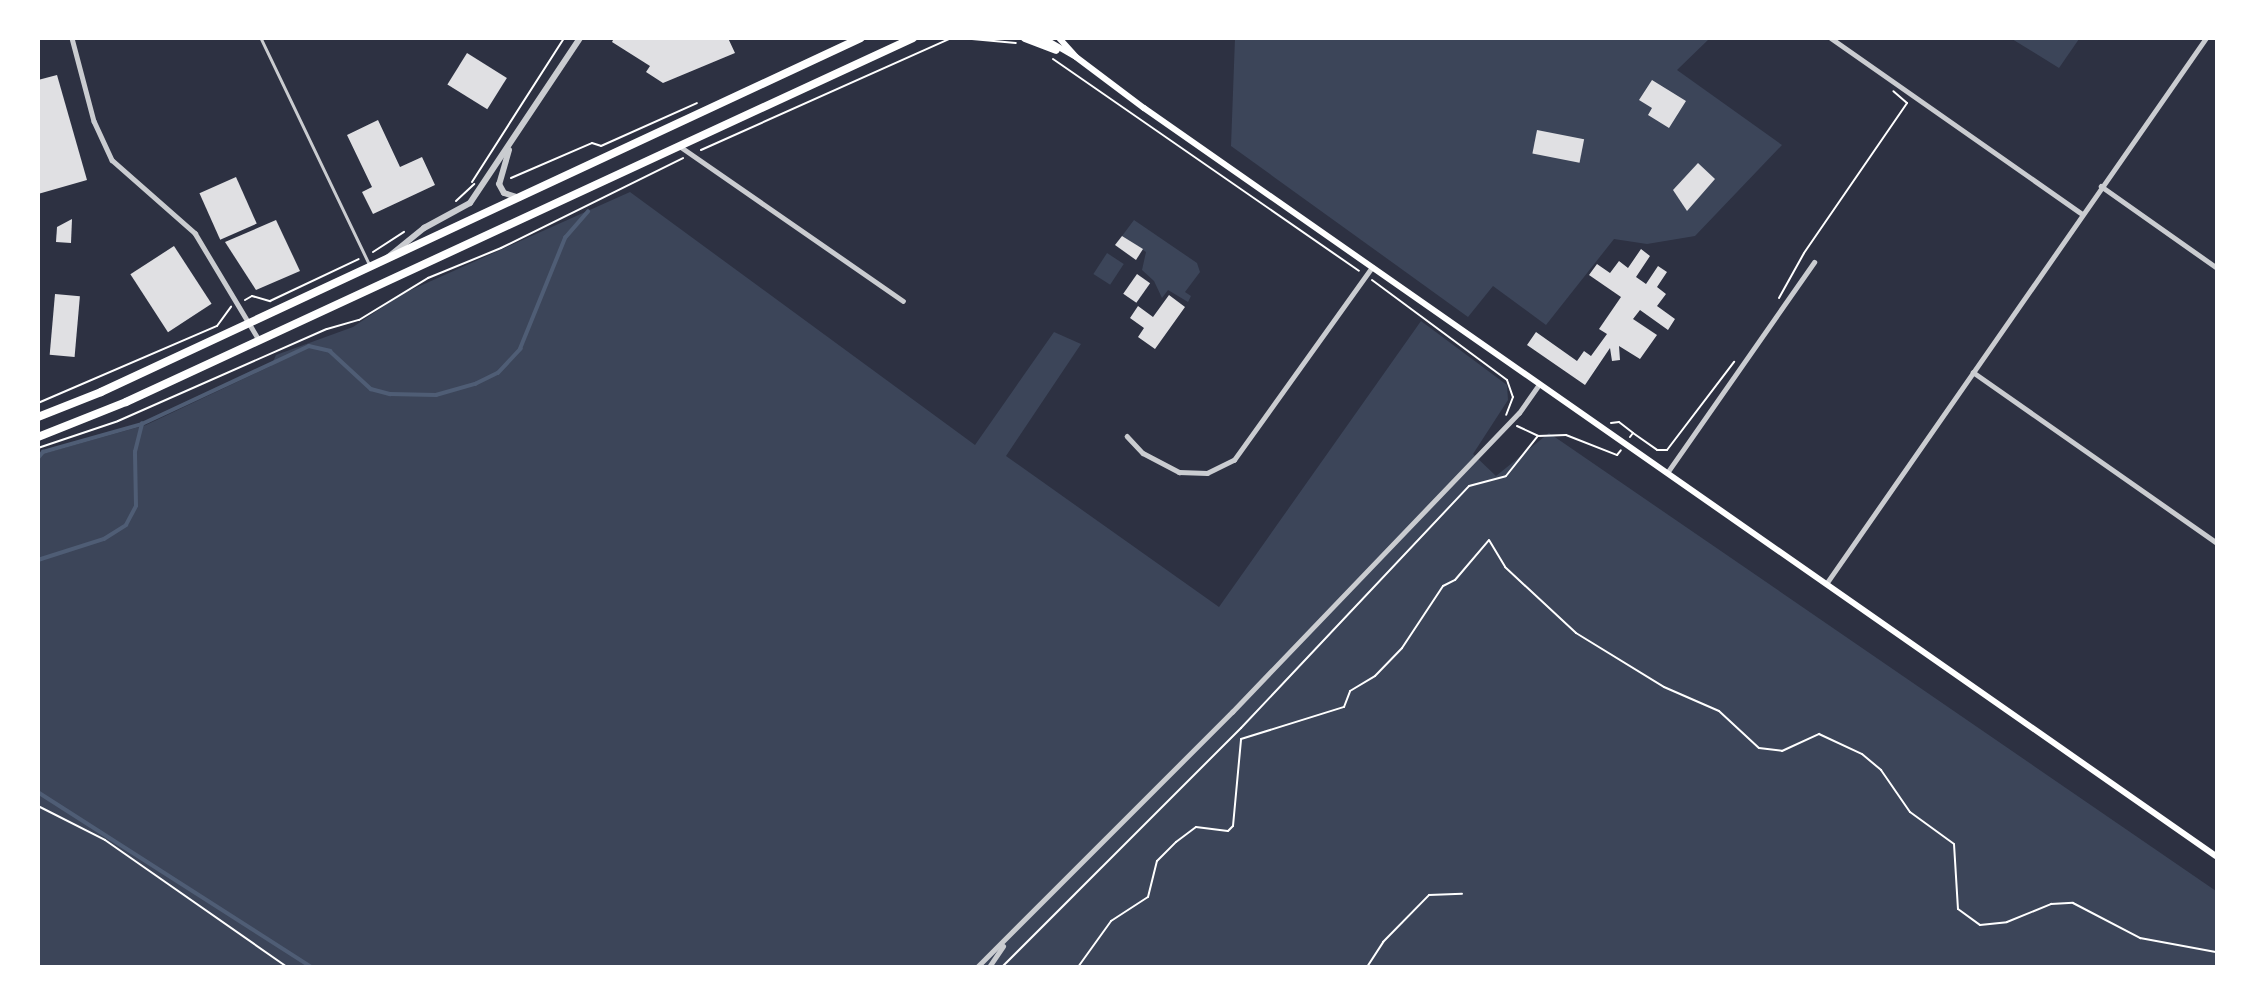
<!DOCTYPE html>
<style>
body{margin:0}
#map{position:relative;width:2255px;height:1005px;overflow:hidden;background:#2d3142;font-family:"Noto Sans",sans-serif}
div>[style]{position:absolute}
.green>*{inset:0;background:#3c4559;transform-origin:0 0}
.stream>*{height:3.5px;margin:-1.75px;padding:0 1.75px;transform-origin:1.75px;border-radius:1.75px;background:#4f5d75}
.building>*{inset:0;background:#e0e0e3;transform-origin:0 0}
.path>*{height:2px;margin:-1px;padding:0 1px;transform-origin:1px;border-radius:1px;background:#fff}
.service>*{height:2.5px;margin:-1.25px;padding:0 1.25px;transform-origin:1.25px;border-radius:1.25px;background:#caccd0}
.minor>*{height:4.5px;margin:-2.25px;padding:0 2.25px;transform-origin:2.25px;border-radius:2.25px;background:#caccd0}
.tertiary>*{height:6px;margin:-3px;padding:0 3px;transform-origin:3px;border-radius:3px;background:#caccd0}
.secondary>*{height:6px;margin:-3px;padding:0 3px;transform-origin:3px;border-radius:3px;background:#fff}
.trunk>*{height:8px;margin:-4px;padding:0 4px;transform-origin:4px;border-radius:4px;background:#fff}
span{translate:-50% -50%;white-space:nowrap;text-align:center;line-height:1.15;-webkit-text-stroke:5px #fff;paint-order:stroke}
.frame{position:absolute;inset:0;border:40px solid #fff;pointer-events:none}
</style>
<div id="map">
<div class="green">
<i style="clip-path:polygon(1235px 38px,1709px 39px,1677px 70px,1782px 145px,1695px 236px,1647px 244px,1614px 239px,1546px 325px,1493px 286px,1468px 317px,1231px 146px)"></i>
<i style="clip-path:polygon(2012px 39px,2079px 39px,2059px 68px)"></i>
<i style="clip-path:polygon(630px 192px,975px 445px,1054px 332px,1081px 344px,1006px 456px,1219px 607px,1421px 321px,1507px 385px,1508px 400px,1473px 454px,1496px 476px,1549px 433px,2216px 891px,2216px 967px,39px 967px,39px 455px,146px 425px,271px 366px,276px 355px,353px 327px,402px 294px)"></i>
<i style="clip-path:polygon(1134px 220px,1197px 263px,1200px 272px,1185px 292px,1191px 296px,1188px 302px,1168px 290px,1162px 298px,1154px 281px,1142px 270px,1146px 252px,1122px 236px)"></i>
<i style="left:1107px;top:253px;width:20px;height:25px;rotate:33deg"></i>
</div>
<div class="stream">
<i style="left:38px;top:458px;width:8px;rotate:-50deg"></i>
<i style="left:43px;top:452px;width:103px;rotate:-15.8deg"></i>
<i style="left:142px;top:424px;width:184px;rotate:-25deg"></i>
<i style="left:309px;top:346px;width:22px;rotate:13deg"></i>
<i style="left:330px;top:351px;width:56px;rotate:42.8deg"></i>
<i style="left:371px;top:389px;width:20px;rotate:15deg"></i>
<i style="left:390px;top:394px;width:46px;rotate:1.2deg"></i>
<i style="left:436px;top:395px;width:41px;rotate:-15.8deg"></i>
<i style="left:475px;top:384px;width:25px;rotate:-26deg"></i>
<i style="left:498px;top:373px;width:33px;rotate:-47deg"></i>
<i style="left:520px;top:349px;width:120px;rotate:-67.9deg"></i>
<i style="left:565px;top:238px;width:35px;rotate:-49deg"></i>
<i style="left:38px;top:560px;width:69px;rotate:-17.7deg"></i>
<i style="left:104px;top:539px;width:26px;rotate:-32deg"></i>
<i style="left:126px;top:525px;width:21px;rotate:-62deg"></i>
<i style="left:136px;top:506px;width:54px;rotate:-91.1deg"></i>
<i style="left:135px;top:452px;width:29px;rotate:-76deg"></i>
<i style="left:38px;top:792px;width:325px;rotate:32.6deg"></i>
</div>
<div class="building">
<i style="clip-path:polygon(614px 38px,728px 38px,735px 53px,663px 83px,646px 72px,650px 66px,612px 42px)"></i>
<i style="left:467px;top:53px;width:47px;height:37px;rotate:32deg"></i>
<i style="clip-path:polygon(57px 75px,87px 180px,38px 194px,38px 80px)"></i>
<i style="clip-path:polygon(1652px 80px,1686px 101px,1669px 128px,1648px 115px,1652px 108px,1639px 100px)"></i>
<i style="clip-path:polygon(378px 120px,400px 167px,422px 157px,435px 185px,373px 214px,362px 192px,372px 187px,347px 135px)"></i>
<i style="left:1537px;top:130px;width:48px;height:24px;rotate:11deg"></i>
<i style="clip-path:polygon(1698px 163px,1715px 179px,1687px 211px,1673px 190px)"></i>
<i style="left:236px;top:177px;width:51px;height:40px;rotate:66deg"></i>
<i style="clip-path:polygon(72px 219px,71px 243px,56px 242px,57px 227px)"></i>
<i style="clip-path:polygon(276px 220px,300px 271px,256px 290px,225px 242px)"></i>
<i style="clip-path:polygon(1122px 236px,1143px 249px,1136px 260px,1115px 245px)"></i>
<i style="left:174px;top:246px;width:69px;height:52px;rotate:57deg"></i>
<i style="clip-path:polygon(1641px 249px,1650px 256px,1636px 277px,1646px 284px,1658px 266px,1667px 272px,1657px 287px,1666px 294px,1657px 306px,1675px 319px,1668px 330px,1640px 310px,1633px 319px,1657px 335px,1640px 359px,1619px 346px,1620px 360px,1612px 361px,1610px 348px,1585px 385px,1527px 345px,1536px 332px,1577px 361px,1584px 351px,1591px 356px,1607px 334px,1599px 329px,1621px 297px,1589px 275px,1597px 264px,1610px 273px,1619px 261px,1628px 268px)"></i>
<i style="left:1137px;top:274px;width:16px;height:24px;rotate:35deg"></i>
<i style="left:55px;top:294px;width:25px;height:61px;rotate:5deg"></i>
<i style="clip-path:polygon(1169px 295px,1185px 307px,1155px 349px,1138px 337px,1144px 328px,1130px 318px,1138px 306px,1153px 317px)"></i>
</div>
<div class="path">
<i style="left:961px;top:38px;width:55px;rotate:5.2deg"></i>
<i style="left:1053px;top:59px;width:372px;rotate:34.7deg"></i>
<i style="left:701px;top:150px;width:274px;rotate:-24.1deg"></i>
<i style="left:511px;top:178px;width:88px;rotate:-23.4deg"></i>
<i style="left:592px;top:143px;width:9px;rotate:18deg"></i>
<i style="left:601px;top:146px;width:105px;rotate:-24.1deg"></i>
<i style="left:472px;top:182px;width:171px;rotate:-57.4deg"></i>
<i style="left:456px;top:201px;width:25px;rotate:-43deg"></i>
<i style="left:373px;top:252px;width:37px;rotate:-33deg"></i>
<i style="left:1372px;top:280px;width:168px;rotate:36.5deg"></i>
<i style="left:1507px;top:380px;width:18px;rotate:71deg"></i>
<i style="left:1513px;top:397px;width:19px;rotate:111deg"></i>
<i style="left:1779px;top:298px;width:51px;rotate:-60.9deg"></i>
<i style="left:1804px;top:253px;width:182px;rotate:-55.5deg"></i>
<i style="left:1907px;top:103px;width:18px;rotate:-139deg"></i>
<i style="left:245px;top:300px;width:8px;rotate:-30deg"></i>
<i style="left:252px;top:296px;width:19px;rotate:16deg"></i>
<i style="left:270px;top:301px;width:98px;rotate:-25.3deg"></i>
<i style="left:38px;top:403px;width:195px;rotate:-23.3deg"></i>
<i style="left:217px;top:326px;width:24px;rotate:-54deg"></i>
<i style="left:1611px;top:423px;width:8px;rotate:-7deg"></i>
<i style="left:1619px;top:422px;width:18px;rotate:38deg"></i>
<i style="left:1517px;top:426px;width:23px;rotate:25deg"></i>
<i style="left:1538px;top:436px;width:28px;rotate:-2deg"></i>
<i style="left:1566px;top:435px;width:55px;rotate:21.4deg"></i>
<i style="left:1617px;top:455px;width:6px;rotate:-51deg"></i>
<i style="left:1630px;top:437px;width:5px;rotate:-53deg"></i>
<i style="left:1633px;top:433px;width:29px;rotate:35deg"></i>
<i style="left:1657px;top:450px;width:10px"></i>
<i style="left:1667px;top:450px;width:111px;rotate:-52.7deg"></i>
<i style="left:38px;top:448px;width:84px;rotate:-18.6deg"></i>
<i style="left:118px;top:421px;width:228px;rotate:-23.8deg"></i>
<i style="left:327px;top:329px;width:33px;rotate:-16deg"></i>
<i style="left:359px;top:320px;width:81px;rotate:-31.3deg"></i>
<i style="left:428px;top:278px;width:79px;rotate:-22.3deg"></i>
<i style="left:501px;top:248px;width:203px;rotate:-26.3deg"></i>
<i style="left:38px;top:806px;width:75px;rotate:26.9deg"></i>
<i style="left:105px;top:840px;width:222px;rotate:34.9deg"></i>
<i style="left:1002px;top:967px;width:338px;rotate:-45deg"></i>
<i style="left:1241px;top:728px;width:332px;rotate:-46.7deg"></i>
<i style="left:1469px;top:486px;width:38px;rotate:-15deg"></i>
<i style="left:1506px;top:476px;width:50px;rotate:-51.5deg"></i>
<i style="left:1078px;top:967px;width:57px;rotate:-54.3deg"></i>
<i style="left:1111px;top:921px;width:44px;rotate:-33deg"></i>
<i style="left:1148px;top:897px;width:37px;rotate:-76deg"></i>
<i style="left:1157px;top:861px;width:27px;rotate:-45deg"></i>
<i style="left:1176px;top:842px;width:25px;rotate:-37deg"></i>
<i style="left:1196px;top:827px;width:32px;rotate:7deg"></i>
<i style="left:1228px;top:831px;width:7px;rotate:-45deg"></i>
<i style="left:1233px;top:826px;width:87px;rotate:-84.7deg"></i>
<i style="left:1241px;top:739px;width:108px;rotate:-17.3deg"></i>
<i style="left:1344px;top:707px;width:17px;rotate:-69deg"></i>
<i style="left:1350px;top:691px;width:29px;rotate:-31deg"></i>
<i style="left:1375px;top:676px;width:39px;rotate:-46deg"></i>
<i style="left:1402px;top:648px;width:74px;rotate:-56.5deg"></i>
<i style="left:1443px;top:586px;width:13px;rotate:-27deg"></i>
<i style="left:1455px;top:580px;width:52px;rotate:-49.6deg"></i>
<i style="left:1489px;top:540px;width:31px;rotate:59deg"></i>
<i style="left:1505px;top:567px;width:97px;rotate:42.9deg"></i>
<i style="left:1576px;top:633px;width:103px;rotate:31.5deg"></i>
<i style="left:1664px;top:687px;width:60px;rotate:23.6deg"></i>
<i style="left:1719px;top:711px;width:54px;rotate:42.8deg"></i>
<i style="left:1759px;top:748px;width:23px;rotate:7deg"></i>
<i style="left:1782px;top:751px;width:41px;rotate:-24.7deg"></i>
<i style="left:1819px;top:734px;width:47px;rotate:24.9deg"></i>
<i style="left:1862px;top:754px;width:25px;rotate:40deg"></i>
<i style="left:1881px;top:770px;width:51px;rotate:55.4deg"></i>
<i style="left:1910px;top:812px;width:54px;rotate:36deg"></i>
<i style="left:1954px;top:844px;width:65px;rotate:86.5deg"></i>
<i style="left:1958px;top:909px;width:27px;rotate:36deg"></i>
<i style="left:1980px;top:925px;width:27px;rotate:-6deg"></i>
<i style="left:2007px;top:922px;width:48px;rotate:-22.2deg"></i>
<i style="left:2051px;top:904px;width:22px;rotate:-3deg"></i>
<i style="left:2073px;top:903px;width:76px;rotate:27.6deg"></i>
<i style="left:2140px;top:938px;width:77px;rotate:10.4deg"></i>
<i style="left:1367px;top:967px;width:30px;rotate:-57deg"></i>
<i style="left:1383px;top:942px;width:66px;rotate:-45.6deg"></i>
<i style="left:1429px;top:895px;width:33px;rotate:-2deg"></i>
</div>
<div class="service">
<i style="left:261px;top:38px;width:252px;rotate:64.4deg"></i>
</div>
<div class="minor">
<i style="left:72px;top:38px;width:86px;rotate:75.2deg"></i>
<i style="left:94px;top:121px;width:43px;rotate:65.2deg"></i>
<i style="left:112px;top:160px;width:111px;rotate:41.3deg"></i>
<i style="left:195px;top:233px;width:125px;rotate:59.1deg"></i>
<i style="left:1831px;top:38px;width:307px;rotate:35deg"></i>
<i style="left:681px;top:147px;width:270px;rotate:34.7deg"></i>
<i style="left:2101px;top:186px;width:141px;rotate:35.2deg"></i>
<i style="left:1973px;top:372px;width:297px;rotate:35deg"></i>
<i style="left:1127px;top:436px;width:23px;rotate:47deg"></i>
<i style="left:1143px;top:453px;width:41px;rotate:27.8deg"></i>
<i style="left:1179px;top:472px;width:28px;rotate:2deg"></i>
<i style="left:1207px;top:473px;width:30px;rotate:-26deg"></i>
<i style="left:1234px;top:460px;width:237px;rotate:-54.4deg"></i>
<i style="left:1667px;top:473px;width:257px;rotate:-55.1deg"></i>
<i style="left:1826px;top:584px;width:665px;rotate:-55.16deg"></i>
<i style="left:977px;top:967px;width:361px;rotate:-45deg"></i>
<i style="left:1232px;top:712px;width:414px;rotate:-46.2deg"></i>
<i style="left:1519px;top:413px;width:33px;rotate:-55deg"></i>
<i style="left:989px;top:967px;width:25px;rotate:-56deg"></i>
</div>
<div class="tertiary">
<i style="left:509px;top:150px;width:35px;rotate:106deg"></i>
<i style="left:499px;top:184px;width:10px;rotate:61deg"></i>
<i style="left:504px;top:193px;width:16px;rotate:18deg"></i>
<i style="left:387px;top:258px;width:48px;rotate:-39deg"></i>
<i style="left:424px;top:228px;width:52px;rotate:-28.5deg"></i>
<i style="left:470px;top:203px;width:198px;rotate:-56.3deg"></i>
</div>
<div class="secondary">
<i style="left:1043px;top:38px;width:36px;rotate:30deg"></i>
<i style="left:1059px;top:38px;width:25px;rotate:48deg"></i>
<i style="left:1076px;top:57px;width:85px;rotate:36.9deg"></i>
<i style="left:1144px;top:108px;width:1307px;rotate:34.91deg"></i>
</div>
<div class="trunk">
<i style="left:1025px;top:38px;width:33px;rotate:21deg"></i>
<i style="left:38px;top:417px;width:68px;rotate:-21.6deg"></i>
<i style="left:101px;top:392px;width:838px;rotate:-24.98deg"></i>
<i style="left:38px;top:437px;width:95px;rotate:-21.7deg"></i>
<i style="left:126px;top:402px;width:867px;rotate:-24.82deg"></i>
</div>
<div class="frame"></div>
</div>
